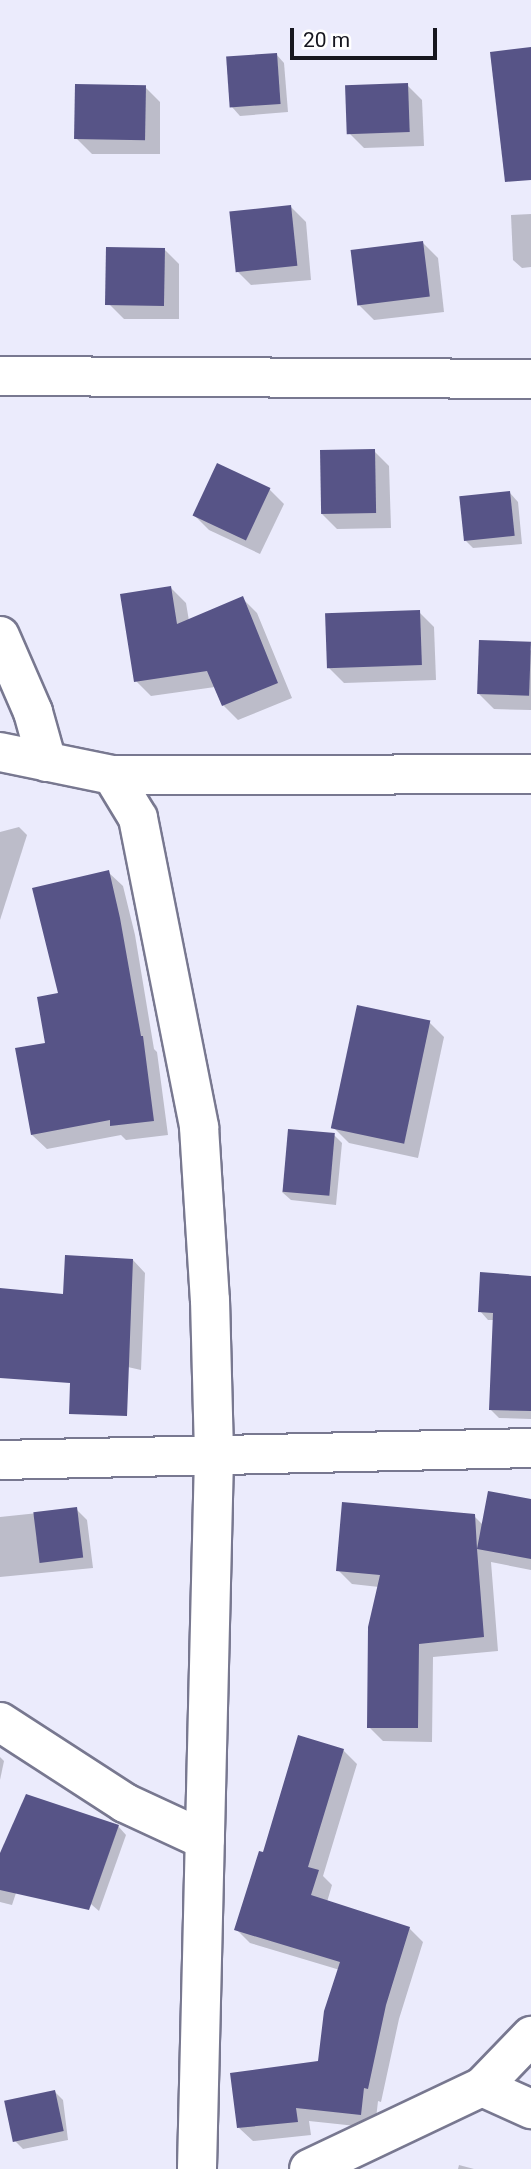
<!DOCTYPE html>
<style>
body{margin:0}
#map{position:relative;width:531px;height:2169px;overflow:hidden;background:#ebebfc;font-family:Roboto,sans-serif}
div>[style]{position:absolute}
.shadow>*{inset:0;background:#0003}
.building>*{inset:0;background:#575487;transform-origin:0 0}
.roads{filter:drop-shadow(2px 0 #787890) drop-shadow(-2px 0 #787890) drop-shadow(0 2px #787890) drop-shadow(0 -2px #787890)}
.minor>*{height:38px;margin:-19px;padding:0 19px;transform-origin:19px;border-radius:19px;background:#fff}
span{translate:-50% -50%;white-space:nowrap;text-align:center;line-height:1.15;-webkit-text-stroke:7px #fff;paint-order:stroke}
.scale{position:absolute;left:290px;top:28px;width:147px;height:32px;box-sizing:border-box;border:4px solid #16161f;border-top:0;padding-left:9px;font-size:21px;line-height:24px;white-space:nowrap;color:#16161f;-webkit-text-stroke:5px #fff;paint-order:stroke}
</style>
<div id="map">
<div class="shadow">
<i style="clip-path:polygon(276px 54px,284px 63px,288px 112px,240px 116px,232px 107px)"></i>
<i style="clip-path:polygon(407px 85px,422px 100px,424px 146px,364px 148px,349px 133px)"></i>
<i style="clip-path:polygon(145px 87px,160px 102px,160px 154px,92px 154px,77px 139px)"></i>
<i style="clip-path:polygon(291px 207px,306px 222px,311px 280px,251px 285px,236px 270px)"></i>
<i style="clip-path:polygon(531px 214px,531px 267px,522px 268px,513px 260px,511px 215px)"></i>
<i style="clip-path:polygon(423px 243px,438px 258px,444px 312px,374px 320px,359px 305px)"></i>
<i style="clip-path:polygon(164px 249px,179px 264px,179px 319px,124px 319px,109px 304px)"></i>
<i style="clip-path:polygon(374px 451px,389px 466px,391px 528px,337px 529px,322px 514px)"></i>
<i style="clip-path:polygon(269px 489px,284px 504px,260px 554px,209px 530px,194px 515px)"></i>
<i style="clip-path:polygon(510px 493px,518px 502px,522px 544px,473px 548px,465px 540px)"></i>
<i style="clip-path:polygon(171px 588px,186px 603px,189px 621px,242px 598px,257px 613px,292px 698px,238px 720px,223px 705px,215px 687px,151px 696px,136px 681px)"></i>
<i style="clip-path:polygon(419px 612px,434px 627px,436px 680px,344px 683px,329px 668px)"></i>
<i style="clip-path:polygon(531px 650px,531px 710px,494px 709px,479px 694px)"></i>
<i style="clip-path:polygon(19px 827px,27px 835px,0 920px,0 832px)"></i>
<i style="clip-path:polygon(108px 872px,123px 886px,135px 935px,154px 1049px,157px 1052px,168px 1135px,126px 1140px,121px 1135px,47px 1149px,32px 1135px,47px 1044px,60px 995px)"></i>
<i style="clip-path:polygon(429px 1022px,444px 1037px,418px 1158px,349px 1143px,334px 1128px)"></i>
<i style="clip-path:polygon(334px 1135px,342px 1143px,336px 1205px,291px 1200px,282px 1192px)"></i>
<i style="clip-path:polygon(133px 1260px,145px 1273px,141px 1370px,8px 1340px,0 1331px,0 1289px,65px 1296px)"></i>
<i style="clip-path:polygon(531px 1278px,531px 1419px,499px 1418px,491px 1410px,494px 1320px,488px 1320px,480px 1311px)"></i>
<i style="clip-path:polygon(531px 1501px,531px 1570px,491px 1562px,498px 1651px,433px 1657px,432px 1742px,383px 1741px,369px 1727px,379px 1587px,352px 1584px,338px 1570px,474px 1516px,483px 1525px)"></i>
<i style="clip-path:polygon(76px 1509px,87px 1520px,93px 1568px,0 1577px,0 1517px)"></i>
<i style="clip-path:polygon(343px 1750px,357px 1764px,323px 1876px,332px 1885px,327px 1902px,409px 1928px,423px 1942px,399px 2019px,381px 2102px,378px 2101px,375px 2128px,309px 2121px,311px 2135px,253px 2141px,239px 2128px,320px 2063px,340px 1970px,250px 1943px,236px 1929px,265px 1854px)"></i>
<i style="clip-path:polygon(0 1757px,4px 1761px,0 1780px)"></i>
<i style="clip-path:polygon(118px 1826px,126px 1835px,99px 1911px,19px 1842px)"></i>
<i style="clip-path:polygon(0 1872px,19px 1884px,12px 1905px,0 1902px)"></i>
<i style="clip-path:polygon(54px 2091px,63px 2100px,68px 2140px,23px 2149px,14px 2140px)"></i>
<i style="clip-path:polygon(459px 2165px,474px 2169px,458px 2169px)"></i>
</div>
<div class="building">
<i style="clip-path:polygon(531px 47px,531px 180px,505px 182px,490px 52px)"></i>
<i style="left:277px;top:53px;width:51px;height:51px;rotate:86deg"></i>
<i style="left:408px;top:83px;width:49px;height:63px;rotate:88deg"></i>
<i style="left:75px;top:84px;width:71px;height:55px;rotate:1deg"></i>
<i style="left:291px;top:205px;width:61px;height:62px;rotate:84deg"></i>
<i style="left:423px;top:241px;width:56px;height:73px;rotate:83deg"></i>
<i style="left:106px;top:247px;width:59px;height:58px;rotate:1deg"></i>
<i style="left:375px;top:449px;width:64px;height:55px;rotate:89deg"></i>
<i style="left:217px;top:463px;width:59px;height:58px;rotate:25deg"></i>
<i style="left:510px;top:491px;width:45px;height:51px;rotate:84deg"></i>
<i style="clip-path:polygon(171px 586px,177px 624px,243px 596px,278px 683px,222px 706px,207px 671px,134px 682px,120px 594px)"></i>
<i style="left:420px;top:610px;width:55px;height:95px;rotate:88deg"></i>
<i style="left:479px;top:640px;width:52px;height:54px;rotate:2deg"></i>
<i style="clip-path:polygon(109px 870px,120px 918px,141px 1036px,143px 1036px,154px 1121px,110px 1126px,110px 1120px,31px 1135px,15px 1048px,45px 1043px,37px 997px,58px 993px,32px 888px)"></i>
<i style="left:357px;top:1005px;width:75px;height:126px;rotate:12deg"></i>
<i style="left:288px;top:1129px;width:47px;height:63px;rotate:5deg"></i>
<i style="clip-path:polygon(65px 1255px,133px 1259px,127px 1416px,69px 1414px,70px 1383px,0 1378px,0 1288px,63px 1294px)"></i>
<i style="clip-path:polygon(480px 1272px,531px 1276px,531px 1411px,489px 1410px,493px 1313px,478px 1312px)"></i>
<i style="clip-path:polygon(488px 1491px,531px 1499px,531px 1559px,477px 1549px,484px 1637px,419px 1644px,418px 1728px,367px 1728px,368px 1627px,380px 1575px,336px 1571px,342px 1502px,475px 1514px,477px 1549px)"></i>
<i style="left:77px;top:1507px;width:51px;height:44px;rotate:83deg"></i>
<i style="clip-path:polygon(298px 1735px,344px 1749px,308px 1867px,319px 1870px,311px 1895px,410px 1927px,386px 2005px,368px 2089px,364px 2088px,361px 2115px,296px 2108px,298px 2122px,237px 2128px,230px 2073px,318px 2061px,324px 2011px,340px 1962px,234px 1930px,259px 1851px,263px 1852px)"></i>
<i style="clip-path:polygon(26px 1794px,119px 1825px,89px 1910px,0 1890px,0 1853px)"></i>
<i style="left:55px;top:2090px;width:42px;height:52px;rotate:78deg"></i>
</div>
<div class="roads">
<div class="minor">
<i style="left:0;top:376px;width:531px;rotate:0.32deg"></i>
<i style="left:0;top:636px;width:83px;rotate:66.5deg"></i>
<i style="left:33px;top:712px;width:52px;rotate:74.4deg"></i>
<i style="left:0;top:752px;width:114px;rotate:11.6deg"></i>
<i style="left:112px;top:775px;width:50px;rotate:58.8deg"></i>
<i style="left:138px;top:818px;width:315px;rotate:78.8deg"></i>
<i style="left:199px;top:1127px;width:173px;rotate:86.4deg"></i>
<i style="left:210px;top:1300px;width:157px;rotate:88.5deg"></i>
<i style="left:214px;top:1457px;width:712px;rotate:91.37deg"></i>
<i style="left:112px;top:775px;width:419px;rotate:-0.1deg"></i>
<i style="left:0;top:1460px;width:531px;rotate:-1.29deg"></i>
<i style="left:0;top:1722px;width:149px;rotate:32.9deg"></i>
<i style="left:125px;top:1803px;width:88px;rotate:24.8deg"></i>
<i style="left:482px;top:2087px;width:54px;rotate:24.2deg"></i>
<i style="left:309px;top:2169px;width:191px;rotate:-25.4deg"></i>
<i style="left:482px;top:2087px;width:71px;rotate:-46.1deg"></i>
</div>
</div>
<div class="scale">20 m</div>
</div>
